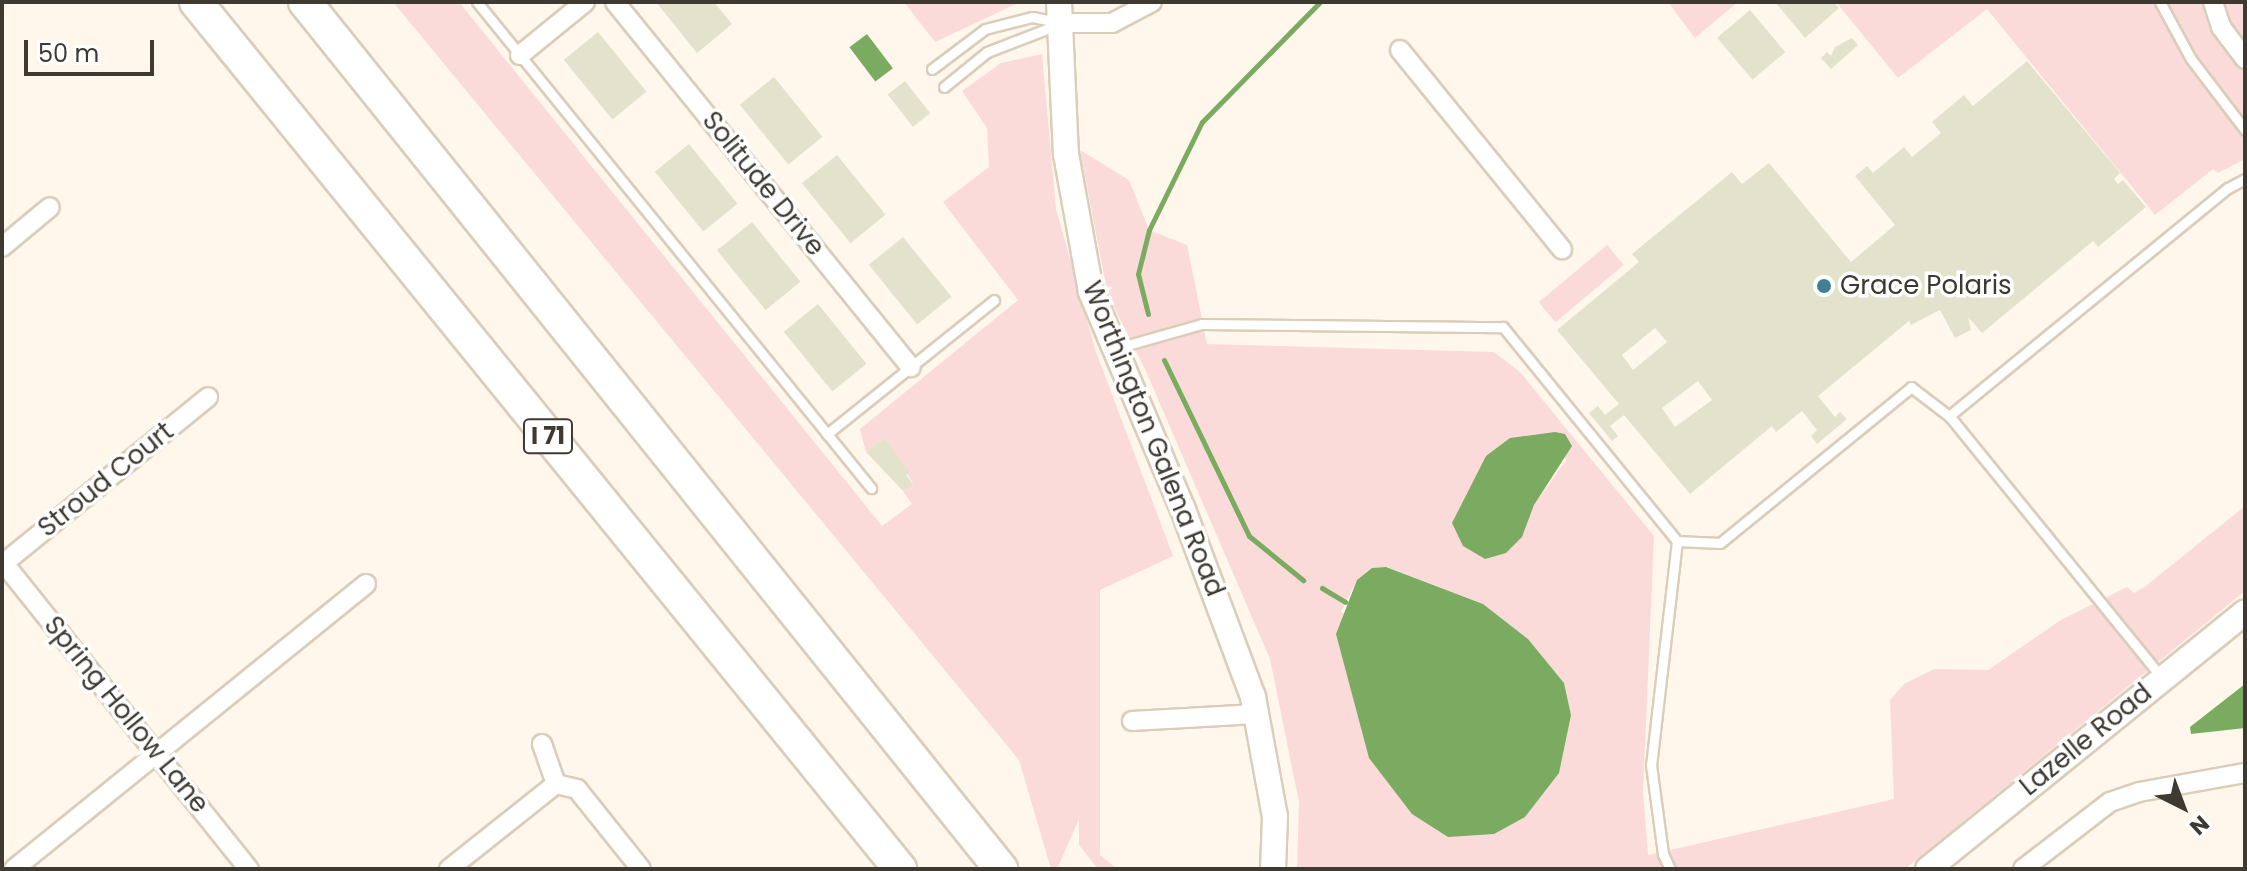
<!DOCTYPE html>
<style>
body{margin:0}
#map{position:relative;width:2247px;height:871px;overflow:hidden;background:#fff7eb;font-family:Poppins,sans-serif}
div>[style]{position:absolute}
.green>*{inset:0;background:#fadbda;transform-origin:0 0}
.water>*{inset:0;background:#7aab60;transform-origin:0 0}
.stream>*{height:5px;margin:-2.5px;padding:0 2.5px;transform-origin:2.5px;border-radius:2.5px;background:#7aab60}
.building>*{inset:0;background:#e3e3cd;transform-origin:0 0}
.roads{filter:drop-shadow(2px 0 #dacdba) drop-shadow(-2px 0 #dacdba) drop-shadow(0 2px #dacdba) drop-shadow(0 -2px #dacdba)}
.lane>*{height:9px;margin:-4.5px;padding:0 4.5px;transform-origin:4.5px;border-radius:4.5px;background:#fff}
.street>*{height:18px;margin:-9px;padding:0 9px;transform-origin:9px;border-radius:9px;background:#fff}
.secondary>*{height:24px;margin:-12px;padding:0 12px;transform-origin:12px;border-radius:12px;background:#fff}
.highway>*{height:32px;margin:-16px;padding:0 16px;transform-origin:16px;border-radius:16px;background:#fff}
.dots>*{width:22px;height:22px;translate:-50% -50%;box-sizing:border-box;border:4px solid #fff;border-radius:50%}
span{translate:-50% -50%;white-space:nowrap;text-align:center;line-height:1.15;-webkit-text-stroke:7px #fff;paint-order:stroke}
.shield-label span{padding:2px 6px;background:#fff;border:2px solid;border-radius:6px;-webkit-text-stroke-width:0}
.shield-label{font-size:24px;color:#3e3931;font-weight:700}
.street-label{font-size:26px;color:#3e3931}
.poi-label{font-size:26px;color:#3e3931}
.left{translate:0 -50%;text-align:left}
.frame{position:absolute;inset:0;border:4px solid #3e3931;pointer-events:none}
.north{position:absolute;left:2143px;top:767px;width:80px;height:80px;-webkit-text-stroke:6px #fff;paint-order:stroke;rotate:138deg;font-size:22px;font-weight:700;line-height:32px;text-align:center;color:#3e3931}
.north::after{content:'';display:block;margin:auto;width:28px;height:36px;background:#3e3931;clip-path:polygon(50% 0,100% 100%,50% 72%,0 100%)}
.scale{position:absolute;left:24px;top:40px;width:130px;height:36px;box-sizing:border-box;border:4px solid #3e3931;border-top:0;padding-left:10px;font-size:24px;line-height:28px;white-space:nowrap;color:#3e3931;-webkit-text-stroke:6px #fff;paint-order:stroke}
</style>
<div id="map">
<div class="green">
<i style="clip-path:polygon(393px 2px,459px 2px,882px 526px,912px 504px,903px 491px,913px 483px,884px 438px,866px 452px,860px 429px,1018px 300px,943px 202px,989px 167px,987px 128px,962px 91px,1001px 63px,1042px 54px,1056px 209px,1096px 352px,1173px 556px,1100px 590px,1100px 855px,1117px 869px,1098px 869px,1079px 845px,1079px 819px,1057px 869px,1051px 869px,1019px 760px)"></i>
<i style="clip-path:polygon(904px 2px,1020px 2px,935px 42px)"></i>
<i style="clip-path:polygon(1668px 2px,1738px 2px,1695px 38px)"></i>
<i style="clip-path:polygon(1836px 2px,2245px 2px,2245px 159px,2218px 173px,2213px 169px,2155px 215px,1987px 9px,1898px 78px)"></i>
<i style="clip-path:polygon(evenodd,1080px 150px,1129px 180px,1149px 230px,1187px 245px,1207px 344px,1494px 352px,1520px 372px,1654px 536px,1643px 791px,1648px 855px,1894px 799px,1890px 700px,1904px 684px,1934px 669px,1988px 670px,2061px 620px,2127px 587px,2134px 593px,2146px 586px,2245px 506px,2245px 591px,1905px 869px,1297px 869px,1299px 802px,1270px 659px,1145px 369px,1108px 296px,1080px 150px,1555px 432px,1566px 460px,1534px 505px,1522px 537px,1555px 432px,1080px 150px,1387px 567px,1483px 604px,1528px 639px,1564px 683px,1571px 715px,1341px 612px,1357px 580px,1372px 568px,1387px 567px)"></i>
<i style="left:1607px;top:245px;width:26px;height:89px;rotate:50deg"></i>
</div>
<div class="water">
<i style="left:867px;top:34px;width:43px;height:22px;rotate:53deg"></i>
<i style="clip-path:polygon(1555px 432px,1565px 434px,1572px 446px,1534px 505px,1522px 537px,1506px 553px,1485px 559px,1463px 546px,1452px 523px,1486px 456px,1510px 438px)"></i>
<i style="clip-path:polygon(1386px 567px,1483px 604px,1528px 639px,1564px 683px,1571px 715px,1559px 773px,1525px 817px,1494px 834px,1448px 837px,1412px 814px,1369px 758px,1336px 634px,1357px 580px,1372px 568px)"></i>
<i style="clip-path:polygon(2245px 684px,2245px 728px,2191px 734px,2190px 727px)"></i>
</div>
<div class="stream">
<i style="left:1148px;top:314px;width:41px;rotate:-104deg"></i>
<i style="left:1138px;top:274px;width:45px;rotate:-76deg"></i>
<i style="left:1149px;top:230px;width:120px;rotate:-63.9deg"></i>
<i style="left:1202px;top:122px;width:168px;rotate:-45.5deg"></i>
<i style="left:1164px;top:360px;width:195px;rotate:64.2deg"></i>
<i style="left:1249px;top:536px;width:70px;rotate:39.2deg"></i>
<i style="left:1322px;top:588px;width:27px;rotate:31deg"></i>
</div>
<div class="building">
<i style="clip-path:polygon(656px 2px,714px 2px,732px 24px,697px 53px)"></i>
<i style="clip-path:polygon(1775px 2px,1834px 2px,1839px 8px,1805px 38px)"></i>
<i style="left:1750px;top:10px;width:55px;height:43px;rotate:50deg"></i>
<i style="left:598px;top:32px;width:77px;height:44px;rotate:51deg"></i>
<i style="clip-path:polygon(1852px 38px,1858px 45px,1831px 69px,1821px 58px,1827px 52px,1831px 56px,1835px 47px)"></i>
<i style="clip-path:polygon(evenodd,2027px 61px,2120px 173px,2114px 179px,2118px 184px,2123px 180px,2146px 207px,2098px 247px,2093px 241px,1982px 333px,1968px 317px,1971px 330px,1955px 338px,1940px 310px,1911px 325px,1909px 321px,1818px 396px,1835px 417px,1840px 412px,1847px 419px,1817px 444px,1811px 436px,1817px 430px,1802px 411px,1776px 432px,1772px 426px,1690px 494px,1624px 415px,1610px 426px,1618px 436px,1612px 441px,1589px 413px,1598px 406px,1605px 415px,1619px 404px,1557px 330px,1639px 262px,1632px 254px,1732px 172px,1742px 184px,1769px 163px,1851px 262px,1895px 225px,1855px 176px,1867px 166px,1873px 173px,1904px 147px,1912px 157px,1941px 133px,1932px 122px,1964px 95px,1973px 106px,2027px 61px,1655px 328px,1667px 342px,1633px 370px,1622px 355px,1655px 328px,2027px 61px,1698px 381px,1712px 400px,1675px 427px,1662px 408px,1698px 381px)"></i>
<i style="left:774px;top:77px;width:77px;height:44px;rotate:51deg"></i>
<i style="left:905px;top:81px;width:41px;height:22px;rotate:52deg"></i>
<i style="left:689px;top:144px;width:77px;height:44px;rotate:51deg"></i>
<i style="left:837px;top:155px;width:77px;height:45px;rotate:51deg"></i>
<i style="left:752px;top:222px;width:77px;height:45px;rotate:51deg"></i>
<i style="left:903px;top:237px;width:77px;height:44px;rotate:51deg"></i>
<i style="left:818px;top:304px;width:77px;height:44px;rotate:51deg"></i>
<i style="clip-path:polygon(884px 438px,910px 472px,906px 475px,913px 484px,903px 491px,866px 452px)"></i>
</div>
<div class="roads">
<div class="lane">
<i style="left:477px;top:2px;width:626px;rotate:50.97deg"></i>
<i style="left:2160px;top:2px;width:65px;rotate:61.5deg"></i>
<i style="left:2191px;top:59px;width:89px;rotate:52.7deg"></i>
<i style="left:932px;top:69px;width:66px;rotate:-37deg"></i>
<i style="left:985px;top:29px;width:49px;rotate:-14.3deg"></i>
<i style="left:1032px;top:17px;width:25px;rotate:11deg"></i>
<i style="left:944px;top:87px;width:55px;rotate:-39.1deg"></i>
<i style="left:987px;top:52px;width:75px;rotate:-21.1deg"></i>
<i style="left:1117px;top:348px;width:88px;rotate:-15.8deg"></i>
<i style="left:1202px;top:324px;width:301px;rotate:0.6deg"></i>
<i style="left:1503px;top:327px;width:276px;rotate:50.9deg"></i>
<i style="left:1677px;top:541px;width:226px;rotate:96.6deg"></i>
<i style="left:1651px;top:765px;width:90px;rotate:82.3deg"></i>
<i style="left:1663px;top:854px;width:17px;rotate:65deg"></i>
<i style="left:827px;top:434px;width:214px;rotate:-38.7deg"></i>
<i style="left:1677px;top:541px;width:43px;rotate:2.7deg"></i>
<i style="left:1720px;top:543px;width:247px;rotate:-39.2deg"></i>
<i style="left:1911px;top:387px;width:48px;rotate:37.3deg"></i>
<i style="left:2163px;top:679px;width:339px;rotate:-129.1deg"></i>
<i style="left:1949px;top:416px;width:360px;rotate:-39.3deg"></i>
<i style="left:2228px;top:188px;width:19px;rotate:-28deg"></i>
</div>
<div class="street">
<i style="left:615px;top:2px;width:470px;rotate:51deg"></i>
<i style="left:2213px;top:2px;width:26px;rotate:72deg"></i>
<i style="left:2221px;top:27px;width:40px;rotate:53deg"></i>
<i style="left:1060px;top:23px;width:52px"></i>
<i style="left:1112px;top:23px;width:45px;rotate:-27.7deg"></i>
<i style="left:1400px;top:50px;width:257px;rotate:50.9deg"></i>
<i style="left:520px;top:55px;width:84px;rotate:-39.2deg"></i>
<i style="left:2px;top:247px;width:62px;rotate:-39.8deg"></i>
<i style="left:2px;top:561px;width:395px;rotate:51.3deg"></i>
<i style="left:4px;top:563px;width:263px;rotate:-39.1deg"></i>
<i style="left:1132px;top:721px;width:125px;rotate:-3.2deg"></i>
<i style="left:542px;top:744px;width:42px;rotate:70.7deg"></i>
<i style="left:556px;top:784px;width:22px;rotate:13deg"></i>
<i style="left:577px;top:789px;width:102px;rotate:51.3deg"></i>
<i style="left:14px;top:869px;width:453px;rotate:-39deg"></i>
<i style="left:449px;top:869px;width:137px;rotate:-38.5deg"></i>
<i style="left:2023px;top:869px;width:110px;rotate:-37.6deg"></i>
<i style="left:2110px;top:802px;width:31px;rotate:-19deg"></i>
<i style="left:2139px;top:792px;width:108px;rotate:-10.2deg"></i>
</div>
<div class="secondary">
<i style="left:1059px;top:2px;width:152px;rotate:87.4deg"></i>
<i style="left:1066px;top:154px;width:140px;rotate:79.7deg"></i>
<i style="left:1091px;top:292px;width:233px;rotate:67.1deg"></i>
<i style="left:1182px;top:507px;width:203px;rotate:69.5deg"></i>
<i style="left:1253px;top:697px;width:122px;rotate:79.6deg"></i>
<i style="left:1275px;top:817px;width:52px;rotate:92.2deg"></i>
<i style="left:1928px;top:869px;width:408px;rotate:-39deg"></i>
</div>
<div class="highway">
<i style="left:196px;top:2px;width:1117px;rotate:50.92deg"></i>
<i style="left:305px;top:2px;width:1112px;rotate:51.24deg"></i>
</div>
</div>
<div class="dots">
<i style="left:1824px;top:286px;background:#418094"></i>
</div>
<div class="shield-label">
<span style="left:548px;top:436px">I 71</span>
</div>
<div class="street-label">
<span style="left:763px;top:184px;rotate:51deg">Solitude Drive</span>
<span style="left:1153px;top:439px;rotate:68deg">Worthington Galena Road</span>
<span style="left:106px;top:480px;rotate:-39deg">Stroud Court</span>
<span style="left:126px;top:715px;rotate:51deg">Spring Hollow Lane</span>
<span style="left:2086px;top:740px;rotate:-39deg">Lazelle Road</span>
</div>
<div class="poi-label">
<span class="left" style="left:1840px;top:286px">Grace Polaris</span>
</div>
<div class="frame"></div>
<div class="north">N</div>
<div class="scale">50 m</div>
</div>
